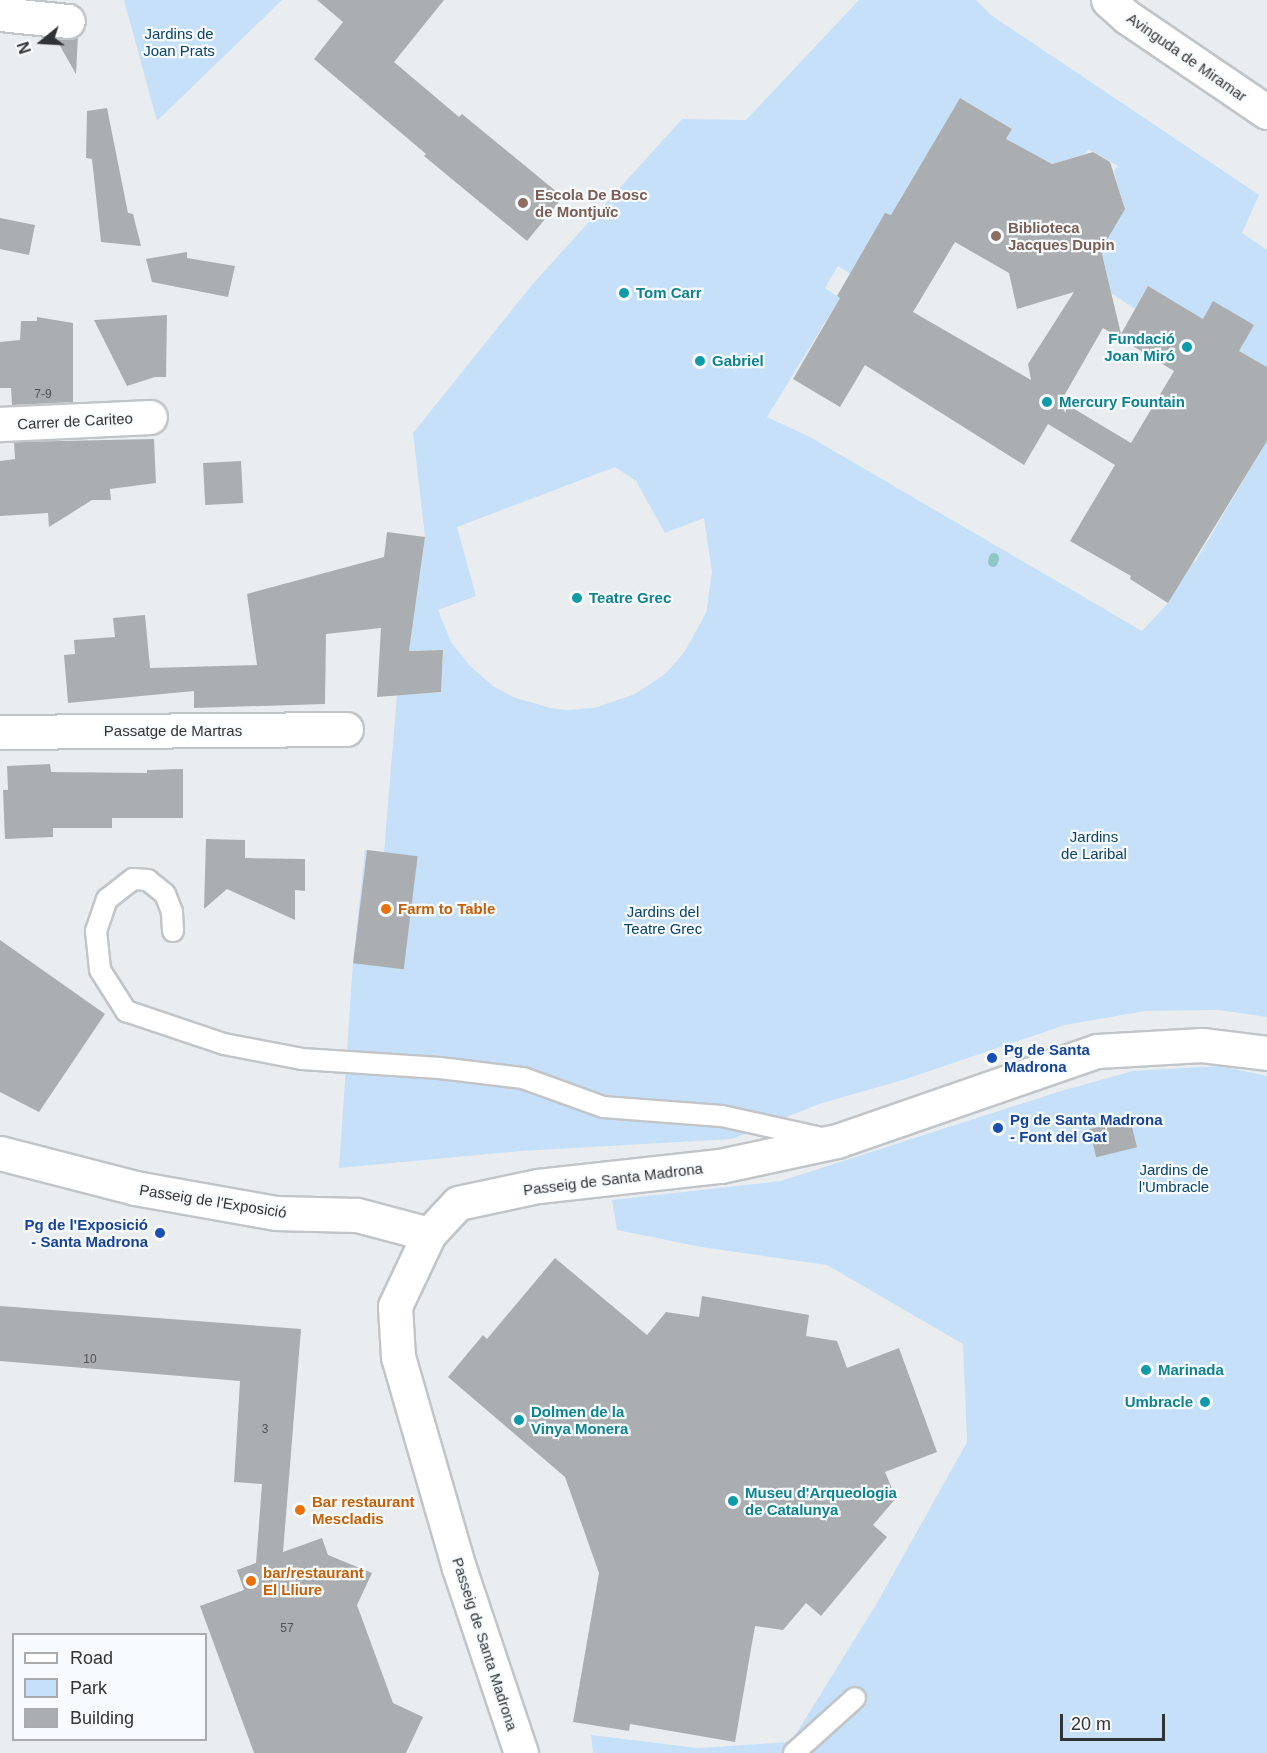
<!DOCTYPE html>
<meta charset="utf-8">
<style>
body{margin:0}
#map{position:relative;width:1267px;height:1753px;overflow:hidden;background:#eaedf0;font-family:Helvetica,sans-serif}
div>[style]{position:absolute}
.green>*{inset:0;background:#c6e0f9}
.stream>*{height:10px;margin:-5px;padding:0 5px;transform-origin:5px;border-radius:5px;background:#8fc7c8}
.building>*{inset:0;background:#abaeb0;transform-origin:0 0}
.roads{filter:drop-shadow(2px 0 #c2c5c8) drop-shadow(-2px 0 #c2c5c8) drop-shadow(0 2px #c2c5c8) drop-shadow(0 -2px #c2c5c8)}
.service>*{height:20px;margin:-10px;padding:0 10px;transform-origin:10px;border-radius:10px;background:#fff}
.minor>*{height:33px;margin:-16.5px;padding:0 16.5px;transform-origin:16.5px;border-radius:16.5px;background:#fff}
.tertiary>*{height:33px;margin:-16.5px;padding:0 16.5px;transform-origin:16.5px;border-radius:16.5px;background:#fff}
.dots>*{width:16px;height:16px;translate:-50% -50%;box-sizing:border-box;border:3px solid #f8fbfd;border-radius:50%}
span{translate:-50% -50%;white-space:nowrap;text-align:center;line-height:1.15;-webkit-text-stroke:4.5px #f8fbfd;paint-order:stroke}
.number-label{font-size:12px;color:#505253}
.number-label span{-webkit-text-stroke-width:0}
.park-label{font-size:15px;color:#08436b}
.street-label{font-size:15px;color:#323334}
.education-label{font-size:15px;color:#785e54;font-weight:700}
.left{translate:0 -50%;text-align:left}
.culture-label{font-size:15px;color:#0d838f;font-weight:700}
.right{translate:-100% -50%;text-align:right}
.food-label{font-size:15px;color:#c56008;font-weight:700}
.transit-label{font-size:15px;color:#164399;font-weight:700}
.legend{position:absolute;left:12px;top:1633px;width:195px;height:108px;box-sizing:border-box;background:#f8fbfd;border:2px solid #a9abad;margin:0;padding:8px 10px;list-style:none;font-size:18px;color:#323334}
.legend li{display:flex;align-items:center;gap:12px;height:30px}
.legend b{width:30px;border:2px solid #a9abad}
.north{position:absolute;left:12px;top:12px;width:60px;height:60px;-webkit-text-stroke:4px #f8fbfd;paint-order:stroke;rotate:252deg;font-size:16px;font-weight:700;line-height:24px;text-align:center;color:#323334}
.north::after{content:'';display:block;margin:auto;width:21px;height:27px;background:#323334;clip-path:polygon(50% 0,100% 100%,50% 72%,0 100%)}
.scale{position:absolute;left:1060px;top:1714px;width:105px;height:27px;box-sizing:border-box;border:3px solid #323334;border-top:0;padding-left:8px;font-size:18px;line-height:21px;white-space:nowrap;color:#323334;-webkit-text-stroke:4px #f8fbfd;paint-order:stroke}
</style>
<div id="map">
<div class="green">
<i style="clip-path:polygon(124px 0,282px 0,157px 121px)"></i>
<i style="clip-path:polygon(evenodd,859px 0,976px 0,991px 15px,1259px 195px,1242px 233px,1267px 250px,1267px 367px,1239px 351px,1213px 302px,1190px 342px,1148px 286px,1135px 309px,1111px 293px,1099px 240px,1125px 209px,1114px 172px,1118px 166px,1088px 149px,1085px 154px,1052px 164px,1047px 161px,997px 157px,1012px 129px,960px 98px,891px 215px,885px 213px,855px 277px,838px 266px,825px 288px,840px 298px,767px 417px,810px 437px,1142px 631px,1168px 603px,1191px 564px,1195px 562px,1267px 441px,1267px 1017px,1219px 1010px,1145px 1011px,1065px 1025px,906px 1079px,819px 1104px,732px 1139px,521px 1151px,339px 1168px,353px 963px,365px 850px,384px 852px,397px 695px,441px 692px,443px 650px,409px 651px,425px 537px,413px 433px,531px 286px,682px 119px,746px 120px,859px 0,615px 467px,636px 481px,665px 533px,704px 518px,712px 572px,706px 613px,685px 651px,676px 662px,665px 674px,635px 694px,594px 708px,567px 710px,550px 708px,513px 697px,493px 686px,469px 665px,451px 642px,438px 610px,476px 596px,457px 527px,615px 467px)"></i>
<i style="clip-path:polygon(1220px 1066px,1267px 1076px,1267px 1753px,593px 1753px,591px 1735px,698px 1748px,791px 1742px,877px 1603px,967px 1442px,963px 1344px,827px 1265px,701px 1247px,617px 1230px,612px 1200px,781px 1181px,1061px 1091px,1133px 1071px)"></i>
</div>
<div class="stream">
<i style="left:993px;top:562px;width:4px;rotate:-76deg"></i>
</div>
<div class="building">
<i style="clip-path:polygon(317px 0,444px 0,394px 62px,459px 117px,462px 114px,563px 197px,527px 241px,424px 156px,426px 154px,314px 59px,343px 22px)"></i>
<i style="clip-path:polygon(78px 36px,76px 74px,56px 39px,67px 40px)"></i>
<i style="clip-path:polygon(evenodd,960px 98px,1012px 129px,1006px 139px,1052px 164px,1093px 152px,1110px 162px,1125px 209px,1101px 250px,1121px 334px,1148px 286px,1203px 319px,1213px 301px,1254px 325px,1239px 351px,1267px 367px,1267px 441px,1168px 603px,1130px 579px,1131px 576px,1070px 541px,1115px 465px,1048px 424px,1024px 465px,865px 365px,840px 407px,793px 379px,840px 298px,837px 296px,885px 213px,891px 215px,960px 98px,955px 242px,1009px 273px,1017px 309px,1074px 292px,1028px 364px,1031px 380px,913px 312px,955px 242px,960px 98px,1103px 328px,1174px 371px,1131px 443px,1061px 401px,1103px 328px)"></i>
<i style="clip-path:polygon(107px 108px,128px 213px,133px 214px,141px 246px,101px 242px,92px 159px,86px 158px,87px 111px)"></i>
<i style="clip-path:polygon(0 218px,35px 225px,29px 255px,0 249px)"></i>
<i style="clip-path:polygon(187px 252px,187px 258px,235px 266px,228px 297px,152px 282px,146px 259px)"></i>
<i style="clip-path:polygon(167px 315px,166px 377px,155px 377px,127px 386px,94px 320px)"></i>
<i style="clip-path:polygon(37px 317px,73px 323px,73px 402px,12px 405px,11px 388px,0 388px,0 342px,20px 340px,21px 321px,37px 321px)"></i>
<i style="clip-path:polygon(154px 439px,156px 483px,110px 489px,111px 500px,92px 500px,49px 527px,48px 513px,0 516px,0 461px,15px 459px,14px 442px)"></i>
<i style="left:241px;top:461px;width:42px;height:38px;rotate:87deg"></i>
<i style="clip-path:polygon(387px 532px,425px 537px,409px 651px,443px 650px,441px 692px,377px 697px,381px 628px,326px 634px,325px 704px,194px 708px,194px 691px,68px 703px,64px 655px,75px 654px,74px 640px,115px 637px,113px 618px,145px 615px,150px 668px,257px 665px,247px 594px,384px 557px)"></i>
<i style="clip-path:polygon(50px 764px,51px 772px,147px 773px,147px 770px,183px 769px,183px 818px,112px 818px,112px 828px,53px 828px,53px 837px,5px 839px,3px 790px,8px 790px,7px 766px)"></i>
<i style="clip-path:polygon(206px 839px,245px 840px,245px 858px,305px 859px,305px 891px,295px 890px,295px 920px,227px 889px,204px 909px)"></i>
<i style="left:367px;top:850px;width:51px;height:114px;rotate:7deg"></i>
<i style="clip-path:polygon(0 940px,105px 1014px,39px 1112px,0 1092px)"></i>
<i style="left:1130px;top:1119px;width:29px;height:42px;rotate:76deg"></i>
<i style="clip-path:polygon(555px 1258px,647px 1335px,666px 1312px,699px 1317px,702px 1296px,809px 1315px,806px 1336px,837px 1341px,847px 1368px,899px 1348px,937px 1452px,885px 1472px,896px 1498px,873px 1525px,887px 1537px,821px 1616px,806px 1603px,783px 1630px,755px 1626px,735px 1742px,630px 1724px,629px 1731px,573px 1722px,599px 1573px,565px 1477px,448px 1377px,483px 1335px,487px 1339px)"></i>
<i style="clip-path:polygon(0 1306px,301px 1329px,283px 1552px,322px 1538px,328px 1555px,372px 1573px,357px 1605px,393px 1703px,423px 1717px,406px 1753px,254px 1753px,200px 1606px,244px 1590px,237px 1570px,256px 1563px,262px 1484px,234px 1482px,240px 1381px,0 1361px)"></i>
</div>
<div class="roads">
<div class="service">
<i style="left:173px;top:931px;width:19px;rotate:-93deg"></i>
<i style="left:172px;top:912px;width:19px;rotate:-111deg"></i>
<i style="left:165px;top:894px;width:22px;rotate:-141deg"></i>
<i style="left:148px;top:880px;width:15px;rotate:-176deg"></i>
<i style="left:133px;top:879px;width:33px;rotate:142deg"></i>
<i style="left:107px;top:899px;width:34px;rotate:109deg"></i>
<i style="left:96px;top:931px;width:39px;rotate:84deg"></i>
<i style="left:100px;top:970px;width:49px;rotate:57.6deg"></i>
<i style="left:126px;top:1011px;width:103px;rotate:18.6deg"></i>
<i style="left:224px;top:1044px;width:79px;rotate:10.9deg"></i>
<i style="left:302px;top:1059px;width:138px;rotate:3.7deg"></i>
<i style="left:440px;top:1068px;width:84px;rotate:6.9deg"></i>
<i style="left:523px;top:1078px;width:85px;rotate:19.9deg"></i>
<i style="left:603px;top:1107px;width:119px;rotate:4.3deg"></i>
<i style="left:722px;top:1116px;width:102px;rotate:12.4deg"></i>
<i style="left:794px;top:1753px;width:82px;rotate:-42deg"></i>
</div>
<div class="minor">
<i style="left:0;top:14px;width:68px;rotate:5.9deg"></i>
<i style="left:0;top:424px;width:150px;rotate:-2.7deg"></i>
<i style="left:0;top:732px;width:346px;rotate:-0.5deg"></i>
</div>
<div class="tertiary">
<i style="left:1108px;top:0;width:25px;rotate:42deg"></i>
<i style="left:1127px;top:17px;width:169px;rotate:34.2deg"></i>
<i style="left:0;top:1153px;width:139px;rotate:14.5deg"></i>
<i style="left:135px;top:1188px;width:143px;rotate:10.1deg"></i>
<i style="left:276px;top:1213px;width:81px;rotate:1.4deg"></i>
<i style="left:357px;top:1215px;width:74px;rotate:14.8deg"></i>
<i style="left:521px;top:1753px;width:195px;rotate:-108.5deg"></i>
<i style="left:459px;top:1568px;width:220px;rotate:-106.1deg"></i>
<i style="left:398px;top:1357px;width:51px;rotate:-93.4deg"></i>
<i style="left:395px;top:1306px;width:80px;rotate:-64.7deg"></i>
<i style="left:429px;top:1234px;width:42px;rotate:-46.9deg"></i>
<i style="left:458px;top:1203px;width:82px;rotate:-12deg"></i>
<i style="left:538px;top:1186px;width:183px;rotate:-6.3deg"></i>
<i style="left:720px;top:1166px;width:120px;rotate:-12.1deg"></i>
<i style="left:837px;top:1141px;width:275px;rotate:-19.1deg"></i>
<i style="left:1097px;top:1051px;width:105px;rotate:-3.3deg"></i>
<i style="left:1202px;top:1045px;width:65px;rotate:7deg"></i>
</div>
</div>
<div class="dots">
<i style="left:523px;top:203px;background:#8d6e63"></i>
<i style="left:996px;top:236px;background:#8d6e63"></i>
<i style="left:624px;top:293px;background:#0f9aa8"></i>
<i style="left:1187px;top:347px;background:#0f9aa8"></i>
<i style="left:700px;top:361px;background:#0f9aa8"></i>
<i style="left:1047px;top:402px;background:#0f9aa8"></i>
<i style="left:577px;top:598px;background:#0f9aa8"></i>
<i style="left:386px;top:909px;background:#e8710a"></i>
<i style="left:992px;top:1058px;background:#1a4fb4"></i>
<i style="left:998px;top:1128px;background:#1a4fb4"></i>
<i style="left:160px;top:1233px;background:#1a4fb4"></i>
<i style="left:1146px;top:1370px;background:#0f9aa8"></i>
<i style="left:1205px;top:1402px;background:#0f9aa8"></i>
<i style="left:519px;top:1420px;background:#0f9aa8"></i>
<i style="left:733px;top:1501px;background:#0f9aa8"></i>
<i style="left:300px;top:1510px;background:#e8710a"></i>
<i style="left:251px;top:1581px;background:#e8710a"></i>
</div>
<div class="number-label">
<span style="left:43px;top:395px">7-9</span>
<span style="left:90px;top:1360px">10</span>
<span style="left:265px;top:1430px">3</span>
<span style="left:287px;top:1629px">57</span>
</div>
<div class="park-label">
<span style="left:179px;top:42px">Jardins de<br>Joan Prats</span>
<span style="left:1094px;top:845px">Jardins<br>de Laribal</span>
<span style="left:663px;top:920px">Jardins del<br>Teatre Grec</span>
<span style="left:1174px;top:1178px">Jardins de<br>l'Umbracle</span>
</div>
<div class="street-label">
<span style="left:1187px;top:57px;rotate:35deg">Avinguda de Miramar</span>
<span style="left:75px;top:421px;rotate:-3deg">Carrer de Cariteo</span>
<span style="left:173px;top:731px">Passatge de Martras</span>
<span style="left:613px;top:1179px;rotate:-7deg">Passeig de Santa Madrona</span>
<span style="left:213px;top:1201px;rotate:9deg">Passeig de l'Exposició</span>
<span style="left:485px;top:1644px;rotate:72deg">Passeig de Santa Madrona</span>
</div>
<div class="education-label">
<span class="left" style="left:535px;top:203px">Escola De Bosc<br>de Montjuïc</span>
<span class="left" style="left:1008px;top:236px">Biblioteca<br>Jacques Dupin</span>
</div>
<div class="culture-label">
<span class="left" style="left:636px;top:293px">Tom Carr</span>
<span class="right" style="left:1175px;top:347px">Fundació<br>Joan Miró</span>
<span class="left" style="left:712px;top:361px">Gabriel</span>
<span class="left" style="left:1059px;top:402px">Mercury Fountain</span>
<span class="left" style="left:589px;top:598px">Teatre Grec</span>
<span class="left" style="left:1158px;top:1370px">Marinada</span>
<span class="right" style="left:1193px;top:1402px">Umbracle</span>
<span class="left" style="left:531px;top:1420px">Dolmen de la<br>Vinya Monera</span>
<span class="left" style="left:745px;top:1501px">Museu d'Arqueologia<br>de Catalunya</span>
</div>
<div class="food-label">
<span class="left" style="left:398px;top:909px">Farm to Table</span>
<span class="left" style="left:312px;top:1510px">Bar restaurant<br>Mescladis</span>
<span class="left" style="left:263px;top:1581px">bar/restaurant<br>El Lliure</span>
</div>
<div class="transit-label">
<span class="left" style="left:1004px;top:1058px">Pg de Santa<br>Madrona</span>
<span class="left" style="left:1010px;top:1128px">Pg de Santa Madrona<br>- Font del Gat</span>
<span class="right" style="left:148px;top:1233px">Pg de l'Exposició<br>- Santa Madrona</span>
</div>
<ul class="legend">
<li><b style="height:8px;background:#fff"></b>Road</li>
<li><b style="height:16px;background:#c6e0f9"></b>Park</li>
<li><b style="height:16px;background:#abaeb0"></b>Building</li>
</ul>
<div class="north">N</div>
<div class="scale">20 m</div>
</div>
